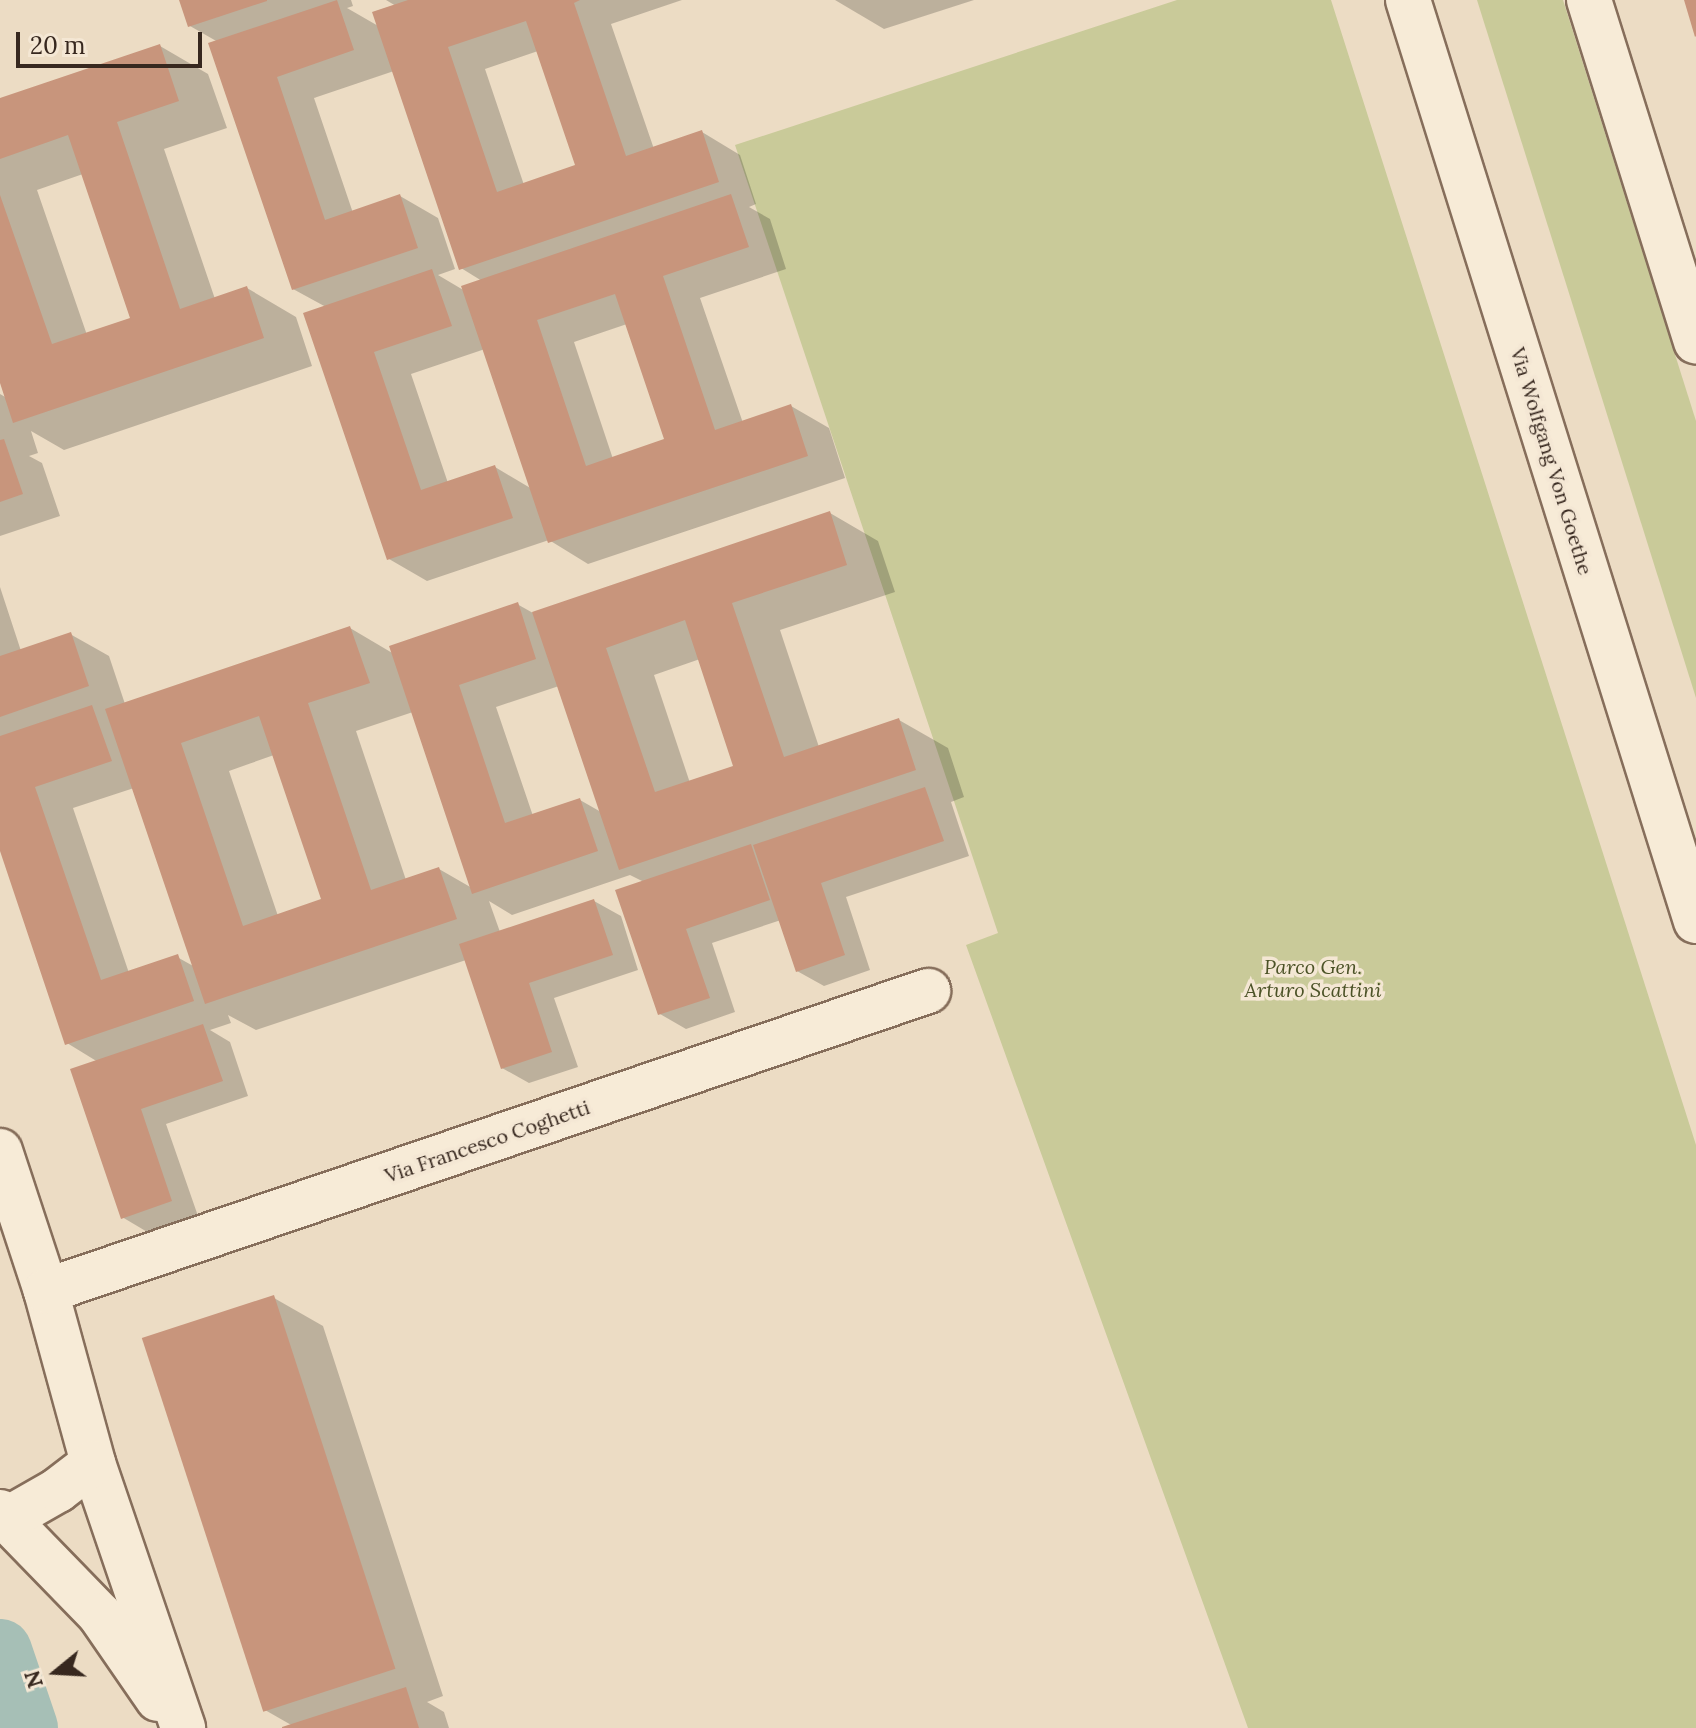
<!DOCTYPE html>
<style>
body{margin:0}
#map{position:relative;width:1696px;height:1728px;overflow:hidden;background:#ecdcc4;font-family:Lora,serif}
div>[style]{position:absolute}
.green>*{inset:0;background:#c9ca99}
.shadow>*{inset:0;background:#0003}
.canal>*{height:64px;margin:-32px;padding:0 32px;transform-origin:32px;border-radius:32px;background:#a6bfb6}
.building>*{inset:0;background:#c8957c;transform-origin:0 0}
.roads{filter:drop-shadow(2px 0 #866e5b) drop-shadow(-2px 0 #866e5b) drop-shadow(0 2px #866e5b) drop-shadow(0 -2px #866e5b)}
.street>*{height:44px;margin:-22px;padding:0 22px;transform-origin:22px;border-radius:22px;background:#f7ebd7}
span{translate:-50% -50%;white-space:nowrap;text-align:center;line-height:1.15;-webkit-text-stroke:7px #f4e7d4;paint-order:stroke}
.street-label{font-size:20px;color:#37281f}
.park-label{font-size:20px;color:#4b5226;font-style:italic}
.north{position:absolute;left:16px;top:1632px;width:80px;height:80px;-webkit-text-stroke:6px #f4e7d4;paint-order:stroke;rotate:252deg;font-size:22px;font-weight:700;line-height:32px;text-align:center;color:#37281f}
.north::after{content:'';display:block;margin:auto;width:28px;height:36px;background:#37281f;clip-path:polygon(50% 0,100% 100%,50% 72%,0 100%)}
.scale{position:absolute;left:16px;top:32px;width:186px;height:36px;box-sizing:border-box;border:4px solid #37281f;border-top:0;padding-left:10px;font-size:24px;line-height:28px;white-space:nowrap;color:#37281f;-webkit-text-stroke:6px #f4e7d4;paint-order:stroke}
</style>
<div id="map">
<div class="green">
<i style="clip-path:polygon(1177px 0,1331px 0,1696px 1145px,1696px 1728px,1248px 1728px,966px 945px,998px 933px,735px 145px)"></i>
<i style="clip-path:polygon(1477px 0,1563px 0,1696px 421px,1696px 698px)"></i>
</div>
<div class="shadow">
<i style="clip-path:polygon(evenodd,181px 0,351px 0,353px 6px,347px 8px,380px 27px,396px 6px,386px 0,682px 0,611px 24px,654px 149px,702px 132px,740px 155px,756px 204px,749px 207px,770px 219px,786px 269px,700px 298px,743px 423px,791px 406px,829px 428px,845px 478px,588px 564px,549px 540px,427px 581px,389px 559px,326px 307px,293px 289px,218px 42px,190px 26px,181px 0,538px 51px,577px 167px,524px 185px,485px 69px,538px 51px,181px 0,394px 71px,461px 268px,482px 281px,465px 291px,438px 275px,455px 269px,438px 218px,400px 196px,353px 213px,314px 98px,394px 71px,181px 0,627px 324px,666px 440px,613px 459px,574px 342px,627px 324px,181px 0,485px 349px,532px 489px,495px 467px,448px 483px,411px 374px,485px 349px)"></i>
<i style="clip-path:polygon(835px 0,974px 0,884px 29px)"></i>
<i style="clip-path:polygon(evenodd,160px 46px,208px 74px,227px 128px,164px 149px,215px 299px,247px 288px,296px 317px,312px 366px,64px 450px,31px 431px,38px 453px,29px 456px,42px 463px,60px 516px,0 536px,0 394px,7px 398px,0 376px,0 100px,160px 46px,83px 174px,132px 320px,87px 335px,37px 190px,83px 174px)"></i>
<i style="clip-path:polygon(evenodd,830px 513px,878px 541px,895px 592px,780px 630px,819px 747px,899px 720px,948px 748px,964px 797px,951px 802px,969px 856px,846px 897px,870px 970px,824px 986px,797px 971px,781px 920px,712px 943px,735px 1012px,686px 1029px,660px 1014px,644px 882px,630px 875px,512px 915px,489px 901px,500px 932px,594px 901px,621px 916px,638px 970px,554px 998px,578px 1067px,529px 1083px,502px 1068px,466px 960px,256px 1030px,228px 1015px,231px 1023px,210px 1030px,230px 1042px,248px 1096px,166px 1124px,198px 1216px,149px 1233px,122px 1217px,98px 1062px,67px 1043px,0 845px,0 587px,21px 651px,70px 634px,109px 656px,125px 704px,350px 628px,394px 654px,517px 604px,533px 613px,830px 513px,700px 659px,736px 768px,690px 783px,654px 675px,700px 659px,830px 513px,559px 686px,601px 812px,580px 800px,533px 816px,496px 707px,559px 686px,830px 513px,413px 712px,472px 888px,439px 869px,406px 880px,356px 731px,413px 712px,830px 513px,274px 755px,323px 901px,278px 916px,229px 771px,274px 755px,830px 513px,134px 788px,195px 967px,177px 957px,129px 973px,73px 808px,134px 788px)"></i>
<i style="clip-path:polygon(274px 1298px,323px 1326px,443px 1696px,427px 1702px,444px 1712px,449px 1728px,287px 1728px,293px 1726px,265px 1710px)"></i>
</div>
<div class="canal">
<i style="left:0;top:1651px;width:81px;rotate:71.3deg"></i>
</div>
<div class="building">
<i style="clip-path:polygon(179px 0,267px 0,267px 1px,188px 27px)"></i>
<i style="clip-path:polygon(337px 0,354px 50px,277px 77px,325px 220px,400px 194px,418px 248px,292px 290px,208px 43px)"></i>
<i style="clip-path:polygon(evenodd,408px 0,580px 0,574px 3px,626px 156px,702px 130px,719px 182px,459px 270px,372px 12px,408px 0,526px 21px,575px 165px,497px 192px,448px 47px,526px 21px)"></i>
<i style="clip-path:polygon(1684px 0,1696px 0,1696px 36px,1695px 37px)"></i>
<i style="clip-path:polygon(160px 44px,179px 101px,117px 122px,180px 309px,247px 286px,264px 338px,13px 423px,0 383px,0 195px,52px 344px,130px 318px,68px 135px,0 159px,0 98px)"></i>
<i style="clip-path:polygon(evenodd,731px 194px,749px 247px,663px 276px,715px 430px,791px 404px,808px 456px,548px 543px,461px 286px,731px 194px,615px 294px,664px 439px,586px 466px,537px 320px,615px 294px)"></i>
<i style="clip-path:polygon(432px 269px,452px 326px,374px 352px,421px 490px,495px 465px,513px 518px,387px 560px,303px 313px)"></i>
<i style="clip-path:polygon(4px 439px,23px 494px,0 502px,0 440px)"></i>
<i style="clip-path:polygon(evenodd,830px 511px,847px 565px,732px 603px,784px 757px,899px 718px,916px 770px,619px 870px,532px 612px,830px 511px,685px 620px,733px 766px,655px 792px,606px 648px,685px 620px)"></i>
<i style="clip-path:polygon(518px 602px,536px 659px,459px 685px,505px 823px,580px 798px,598px 851px,472px 894px,389px 646px)"></i>
<i style="clip-path:polygon(evenodd,350px 626px,370px 683px,308px 703px,371px 890px,439px 867px,457px 919px,205px 1004px,105px 709px,350px 626px,259px 716px,321px 899px,243px 926px,181px 743px,259px 716px)"></i>
<i style="clip-path:polygon(71px 632px,89px 686px,0 717px,0 656px)"></i>
<i style="clip-path:polygon(92px 705px,112px 761px,35px 787px,101px 980px,178px 954px,194px 1001px,65px 1045px,0 851px,0 736px)"></i>
<i style="clip-path:polygon(925px 787px,944px 841px,821px 883px,845px 955px,796px 972px,753px 845px)"></i>
<i style="clip-path:polygon(751px 844px,770px 900px,686px 929px,710px 998px,658px 1015px,615px 890px)"></i>
<i style="clip-path:polygon(594px 899px,613px 955px,529px 983px,552px 1052px,501px 1069px,459px 944px)"></i>
<i style="clip-path:polygon(203px 1024px,223px 1081px,141px 1109px,172px 1201px,121px 1219px,70px 1069px)"></i>
<i style="left:274px;top:1295px;width:393px;height:139px;rotate:72deg"></i>
<i style="clip-path:polygon(406px 1687px,419px 1728px,282px 1728px,282px 1727px)"></i>
</div>
<div class="roads">
<div class="street">
<i style="left:1408px;top:0;width:965px;rotate:72.64deg"></i>
<i style="left:1589px;top:0;width:358px;rotate:72.6deg"></i>
<i style="left:0;top:1151px;width:147px;rotate:71.8deg"></i>
<i style="left:46px;top:1291px;width:178px;rotate:74.7deg"></i>
<i style="left:93px;top:1463px;width:280px;rotate:71.2deg"></i>
<i style="left:46px;top:1291px;width:932px;rotate:-18.79deg"></i>
<i style="left:0;top:1512px;width:144px;rotate:45.8deg"></i>
<i style="left:100px;top:1615px;width:102px;rotate:55.4deg"></i>
<i style="left:9px;top:1518px;width:56px;rotate:-29.7deg"></i>
<i style="left:58px;top:1490px;width:44px;rotate:-37.6deg"></i>
</div>
</div>
<div class="street-label">
<span style="left:1552px;top:461px;rotate:73deg">Via Wolfgang Von Goethe</span>
<span style="left:487px;top:1141px;rotate:-19deg">Via Francesco Coghetti</span>
</div>
<div class="park-label">
<span style="left:1313px;top:978px">Parco Gen.<br>Arturo Scattini</span>
</div>
<div class="north">N</div>
<div class="scale">20 m</div>
</div>
